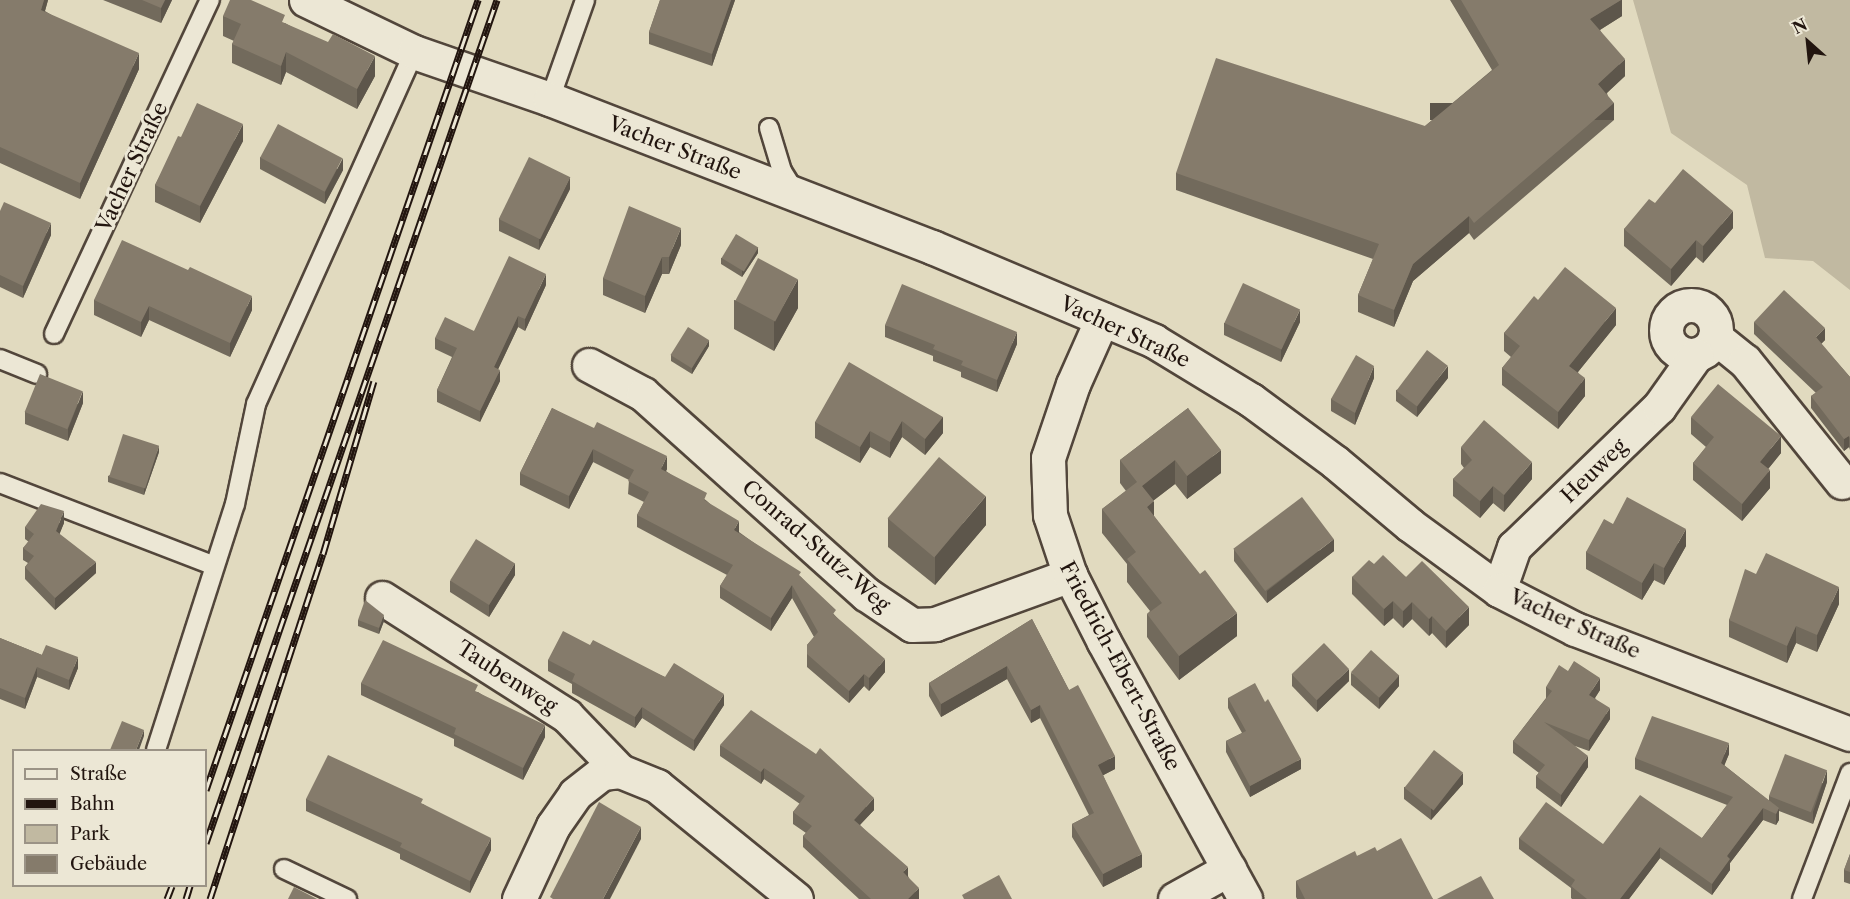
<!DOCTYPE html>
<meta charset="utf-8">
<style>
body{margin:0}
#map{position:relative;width:1850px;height:899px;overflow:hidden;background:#e1dabf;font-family:"Libre Caslon Text",serif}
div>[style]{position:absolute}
.green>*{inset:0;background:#c1b9a1}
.roads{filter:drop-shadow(2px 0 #52463b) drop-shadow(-2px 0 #52463b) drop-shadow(0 2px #52463b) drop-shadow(0 -2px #52463b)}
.lane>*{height:18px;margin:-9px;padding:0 9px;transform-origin:9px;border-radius:9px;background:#ece7d5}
.street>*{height:33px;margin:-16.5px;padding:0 16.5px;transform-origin:16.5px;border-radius:16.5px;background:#ece7d5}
.street>.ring{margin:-16.5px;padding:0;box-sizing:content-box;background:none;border:33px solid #ece7d5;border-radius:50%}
.secondary>*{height:33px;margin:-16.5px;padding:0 16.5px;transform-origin:16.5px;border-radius:16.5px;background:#ece7d5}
.rail>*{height:7px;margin-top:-3.5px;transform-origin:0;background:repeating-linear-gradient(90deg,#ece7d5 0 14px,#22150f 0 28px);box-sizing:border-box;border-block:2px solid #22150f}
.wall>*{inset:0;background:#726a5c}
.shaded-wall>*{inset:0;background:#5d564b;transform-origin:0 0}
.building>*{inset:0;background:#857b6b;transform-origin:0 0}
span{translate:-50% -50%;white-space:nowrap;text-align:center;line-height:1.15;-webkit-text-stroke:6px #ece7d5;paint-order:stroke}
.street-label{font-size:21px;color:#22150f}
.legend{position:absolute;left:12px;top:749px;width:195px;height:138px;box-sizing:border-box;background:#ece7d5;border:2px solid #9b9386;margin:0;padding:8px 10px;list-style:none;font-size:18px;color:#22150f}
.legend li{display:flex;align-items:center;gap:12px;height:30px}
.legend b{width:30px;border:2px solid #9b9386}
.north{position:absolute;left:1778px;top:12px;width:60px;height:60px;-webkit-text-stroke:4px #ece7d5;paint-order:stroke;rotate:333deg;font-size:16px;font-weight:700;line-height:24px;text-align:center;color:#22150f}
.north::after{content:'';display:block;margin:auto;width:21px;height:27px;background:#22150f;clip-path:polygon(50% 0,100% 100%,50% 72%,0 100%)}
</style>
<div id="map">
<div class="green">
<i style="clip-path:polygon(1633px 0,1850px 0,1850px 290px,1813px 261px,1765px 258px,1747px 185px,1671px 133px)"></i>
</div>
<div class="roads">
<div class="lane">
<i style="left:550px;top:99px;width:105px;rotate:-70.5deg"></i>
<i style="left:769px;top:128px;width:45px;rotate:73.2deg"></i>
<i style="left:782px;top:171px;width:22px;rotate:58deg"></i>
<i style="left:54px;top:334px;width:369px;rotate:-65deg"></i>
<i style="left:0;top:359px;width:40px;rotate:22deg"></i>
<i style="left:0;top:483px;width:228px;rotate:21.1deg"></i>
<i style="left:156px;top:750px;width:258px;rotate:-72.2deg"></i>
<i style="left:235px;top:504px;width:102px;rotate:-78.1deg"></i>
<i style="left:256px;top:404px;width:386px;rotate:-65.8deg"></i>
<i style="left:284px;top:869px;width:70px;rotate:25.5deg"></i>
<i style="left:1802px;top:899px;width:135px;rotate:-69.1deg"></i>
</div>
<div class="street">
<i class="ring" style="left:1666px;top:305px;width:17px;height:17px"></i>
<i style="left:1715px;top:337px;width:38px;rotate:39deg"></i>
<i style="left:1745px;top:361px;width:155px;rotate:51.3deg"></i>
<i style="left:589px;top:365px;width:61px;rotate:28.2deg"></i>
<i style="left:643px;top:394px;width:300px;rotate:41.9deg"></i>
<i style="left:866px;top:594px;width:55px;rotate:34deg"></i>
<i style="left:912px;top:625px;width:23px;rotate:-2deg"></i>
<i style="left:935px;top:624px;width:144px;rotate:-19.9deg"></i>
<i style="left:1499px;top:590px;width:46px;rotate:-70.8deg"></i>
<i style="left:1514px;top:547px;width:202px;rotate:-44deg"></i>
<i style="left:1659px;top:407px;width:64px;rotate:-54.6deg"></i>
<i style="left:382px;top:598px;width:219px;rotate:32.5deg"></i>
<i style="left:567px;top:716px;width:76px;rotate:46.1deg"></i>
<i style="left:519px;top:899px;width:81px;rotate:-65deg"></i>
<i style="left:553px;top:826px;width:39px;rotate:-55deg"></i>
<i style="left:575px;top:794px;width:34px;rotate:-38deg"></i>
<i style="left:602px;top:773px;width:18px;rotate:-6deg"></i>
<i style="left:620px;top:771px;width:40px;rotate:22deg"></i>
<i style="left:657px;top:786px;width:179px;rotate:39.1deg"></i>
<i style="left:1175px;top:899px;width:62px;rotate:-29.1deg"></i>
</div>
<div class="secondary">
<i style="left:306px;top:0;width:120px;rotate:25.7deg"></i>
<i style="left:414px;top:52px;width:144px;rotate:19.1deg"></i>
<i style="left:550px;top:99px;width:410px;rotate:21.2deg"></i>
<i style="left:932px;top:247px;width:241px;rotate:22.9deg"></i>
<i style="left:1154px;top:341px;width:114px;rotate:31.3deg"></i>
<i style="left:1251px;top:400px;width:104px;rotate:36.4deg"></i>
<i style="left:1335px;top:462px;width:98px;rotate:40deg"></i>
<i style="left:1410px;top:525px;width:110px;rotate:36.1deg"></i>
<i style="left:1499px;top:590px;width:85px;rotate:27.2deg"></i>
<i style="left:1575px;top:629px;width:294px;rotate:20.9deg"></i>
<i style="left:1102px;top:319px;width:71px;rotate:114deg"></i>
<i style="left:1073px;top:384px;width:78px;rotate:108.7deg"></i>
<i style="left:1048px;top:458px;width:57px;rotate:88deg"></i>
<i style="left:1050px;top:515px;width:63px;rotate:71.6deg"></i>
<i style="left:1070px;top:575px;width:75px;rotate:63.1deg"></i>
<i style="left:1104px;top:642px;width:293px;rotate:61.2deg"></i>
</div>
</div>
<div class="rail">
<i style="left:206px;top:790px;width:836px;rotate:-71deg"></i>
<i style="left:206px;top:843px;width:892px;rotate:-70.96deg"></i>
<i style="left:167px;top:899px;width:14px;rotate:-69deg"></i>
<i style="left:186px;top:899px;width:14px;rotate:-73deg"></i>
<i style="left:210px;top:899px;width:363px;rotate:-71.9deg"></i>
<i style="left:323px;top:554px;width:180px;rotate:-73.6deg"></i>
</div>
<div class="wall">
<i style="clip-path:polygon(0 0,48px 0,45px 11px,139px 69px,80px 199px,0 163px)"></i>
<i style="clip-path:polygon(103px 0,172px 0,161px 23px)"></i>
<i style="clip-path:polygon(660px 0,735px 0,712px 66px,649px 44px,649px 32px)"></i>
<i style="clip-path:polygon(1450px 0,1622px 0,1622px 16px,1600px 30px,1625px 76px,1607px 93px,1614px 120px,1474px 240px,1469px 233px,1413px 281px,1394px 327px,1358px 312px,1358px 295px,1373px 259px,1176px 190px,1176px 173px,1425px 126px,1492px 70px)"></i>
<i style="clip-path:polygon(223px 16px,285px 23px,375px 76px,357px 109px,286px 72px,281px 85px,232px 63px,232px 44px,234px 41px,223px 36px)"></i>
<i style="clip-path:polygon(181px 137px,243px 141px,200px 223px,155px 202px,155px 185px)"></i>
<i style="clip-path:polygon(260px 157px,343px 170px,325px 204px,260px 169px)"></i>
<i style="clip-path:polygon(570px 189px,539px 250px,499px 231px,499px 219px)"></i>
<i style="clip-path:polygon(1655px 203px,1733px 228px,1703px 263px,1696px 257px,1671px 286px,1624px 246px,1624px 229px)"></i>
<i style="clip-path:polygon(0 211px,51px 235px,23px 298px,0 287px)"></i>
<i style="clip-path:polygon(681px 245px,669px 274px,662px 274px,645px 313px,603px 295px,603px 278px)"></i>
<i style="clip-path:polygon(758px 253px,742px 277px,721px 264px,721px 258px)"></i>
<i style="clip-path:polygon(188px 270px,252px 310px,230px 357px,149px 320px,141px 337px,94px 315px,94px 300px)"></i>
<i style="clip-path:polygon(546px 285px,525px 331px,518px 327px,498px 369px,500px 381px,480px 422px,437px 402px,437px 390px,452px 357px,435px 349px,435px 338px,474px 331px)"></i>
<i style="clip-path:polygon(734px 300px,798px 308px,774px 351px,734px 329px)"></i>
<i style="clip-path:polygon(1538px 300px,1616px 325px,1578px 372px,1585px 396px,1558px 429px,1502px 385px,1502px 368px,1511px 357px,1504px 351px,1504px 333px)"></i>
<i style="clip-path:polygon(1300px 322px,1281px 362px,1224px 335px,1224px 323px)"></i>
<i style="clip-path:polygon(1754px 322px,1825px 340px,1821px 344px,1850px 377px,1850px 450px,1849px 447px,1844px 451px,1811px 408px,1811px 396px,1816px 393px,1754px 334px)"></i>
<i style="clip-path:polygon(885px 325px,1017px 344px,997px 392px,961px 377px,961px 372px,933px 361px,933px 356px,885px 337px)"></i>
<i style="clip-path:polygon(709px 346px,692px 374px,671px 361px,671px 355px)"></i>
<i style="clip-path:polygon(1374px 378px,1355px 425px,1331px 411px,1331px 399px)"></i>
<i style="clip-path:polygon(1448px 378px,1417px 417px,1396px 401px,1396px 390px)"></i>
<i style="clip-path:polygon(83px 403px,68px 441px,25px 424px,25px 412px)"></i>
<i style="clip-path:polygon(552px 408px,667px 469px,666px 471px,707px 501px,739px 532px,801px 577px,885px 672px,869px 691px,864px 686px,849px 703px,807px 667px,807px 645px,814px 637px,792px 598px,771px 631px,720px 598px,720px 586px,727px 575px,637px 527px,637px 515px,644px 502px,628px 494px,629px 480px,593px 462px,569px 509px,520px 485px,520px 473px)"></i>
<i style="clip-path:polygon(1188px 408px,1221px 473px,1187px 499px,1175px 484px,1153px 501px,1154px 516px,1237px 636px,1179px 680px,1147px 637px,1147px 614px,1150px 611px,1127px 582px,1127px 564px,1102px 533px,1102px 509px,1126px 491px,1120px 483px,1120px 460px)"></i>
<i style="clip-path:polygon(943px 417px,943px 433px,925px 455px,902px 437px,890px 458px,870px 447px,860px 463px,815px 438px,815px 422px)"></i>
<i style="clip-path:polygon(1691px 417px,1781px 453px,1768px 469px,1770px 488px,1742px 521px,1693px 480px,1693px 463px,1706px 447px,1691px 434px)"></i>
<i style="clip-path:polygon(1461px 447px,1532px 479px,1504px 512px,1493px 503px,1480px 518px,1453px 496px,1453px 479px,1464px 468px,1461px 464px)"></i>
<i style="clip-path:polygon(159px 452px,144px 495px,108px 482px,108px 476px)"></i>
<i style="clip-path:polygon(888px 518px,986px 525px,935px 585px,888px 547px)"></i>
<i style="clip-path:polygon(64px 523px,59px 534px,96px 573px,55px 610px,25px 579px,25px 567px,28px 563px,23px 560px,23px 548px,29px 542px,25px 539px,25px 527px)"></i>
<i style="clip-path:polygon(1613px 524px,1686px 546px,1664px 585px,1654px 580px,1642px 600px,1586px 569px,1586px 552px)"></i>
<i style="clip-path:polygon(1234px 549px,1334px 551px,1267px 603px,1234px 561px)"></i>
<i style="clip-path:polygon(1374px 564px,1406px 577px,1469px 625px,1446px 648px,1432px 633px,1429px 636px,1412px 619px,1403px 628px,1393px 618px,1384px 626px,1352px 594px,1352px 577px)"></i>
<i style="clip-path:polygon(1756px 574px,1839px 604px,1817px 652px,1796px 643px,1787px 663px,1729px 637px,1729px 620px)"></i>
<i style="clip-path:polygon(515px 575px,489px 617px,450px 592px,450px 581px)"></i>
<i style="clip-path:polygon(1032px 619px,1069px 690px,1115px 769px,1103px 775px,1142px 867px,1103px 887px,1072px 837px,1072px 824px,1089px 815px,1040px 718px,1031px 723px,1007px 679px,941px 717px,929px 696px,929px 683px)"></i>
<i style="clip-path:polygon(358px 620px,384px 621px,379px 634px,358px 626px)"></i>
<i style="clip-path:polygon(0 638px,42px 655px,78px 668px,69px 690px,37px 677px,25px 709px,0 699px)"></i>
<i style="clip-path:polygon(590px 645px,665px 677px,724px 705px,694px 751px,642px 718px,635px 728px,572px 693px,572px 684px,548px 671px,548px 660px)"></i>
<i style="clip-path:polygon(1351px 673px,1399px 686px,1379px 709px,1351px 685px)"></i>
<i style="clip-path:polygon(1292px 674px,1349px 681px,1317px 712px,1292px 686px)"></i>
<i style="clip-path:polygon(361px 683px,478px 692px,545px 737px,523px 780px,454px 746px,454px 739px,361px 695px)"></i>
<i style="clip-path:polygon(1546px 687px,1600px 690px,1595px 698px,1610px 719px,1589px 751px,1575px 746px,1588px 767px,1561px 807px,1536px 788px,1536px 776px,1539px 773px,1513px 753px,1513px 741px,1546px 698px)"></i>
<i style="clip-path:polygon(1228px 698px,1265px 702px,1301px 769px,1250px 797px,1226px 752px,1226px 741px,1242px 733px,1228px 708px)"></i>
<i style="clip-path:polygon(720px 745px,874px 810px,860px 825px,908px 876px,919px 899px,859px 899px,803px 847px,803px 836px,806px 833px,793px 824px,793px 812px,800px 804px,764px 779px,761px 784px,720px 756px)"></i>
<i style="clip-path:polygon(1729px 754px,1724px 765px,1769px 801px,1769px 796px,1827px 782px,1813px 824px,1779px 811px,1779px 820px,1776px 825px,1763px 820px,1730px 863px,1730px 870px,1712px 895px,1660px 858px,1629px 899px,1572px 899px,1571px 898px,1571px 888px,1519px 849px,1519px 838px,1603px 844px,1702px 838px,1727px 805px,1635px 769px,1635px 758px)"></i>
<i style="clip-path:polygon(1463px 784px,1431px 820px,1404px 799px,1404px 787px)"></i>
<i style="clip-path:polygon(306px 799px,423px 804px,491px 850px,470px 893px,400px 859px,400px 854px,306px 811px)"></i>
<i style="clip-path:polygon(1377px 851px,1433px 899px,1297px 899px,1296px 897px,1296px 881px,1357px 856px)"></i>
<i style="clip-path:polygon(1850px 854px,1850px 884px,1844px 882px,1844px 870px)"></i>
</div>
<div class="shaded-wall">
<i style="clip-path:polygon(44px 0,48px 0,41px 25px,41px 10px)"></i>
<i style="clip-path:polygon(165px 0,172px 0,161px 23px,161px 8px)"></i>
<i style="clip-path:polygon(731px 0,735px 0,712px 66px,712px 54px)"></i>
<i style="clip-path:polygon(1621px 0,1622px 0,1622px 16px,1590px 36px,1590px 19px)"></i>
<i style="clip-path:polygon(286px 52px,286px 72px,281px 85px,281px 66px)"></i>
<i style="clip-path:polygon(139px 53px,139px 69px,80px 199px,80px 183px)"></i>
<i style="clip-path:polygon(375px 56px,375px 76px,357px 109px,357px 89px)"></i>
<i style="clip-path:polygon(1625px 59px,1625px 76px,1598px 101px,1598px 84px)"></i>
<i style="left:1614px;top:103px;width:17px;height:184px;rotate:90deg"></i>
<i style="clip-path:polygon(243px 124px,243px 141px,200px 223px,200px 206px)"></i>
<i style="clip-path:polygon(343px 158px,343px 170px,325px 204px,325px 192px)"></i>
<i style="clip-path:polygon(570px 177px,570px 189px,539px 250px,539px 239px)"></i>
<i style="clip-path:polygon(1733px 211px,1733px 228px,1703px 263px,1703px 246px)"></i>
<i style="clip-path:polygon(1469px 216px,1469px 233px,1413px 281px,1394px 327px,1394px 310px,1413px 264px)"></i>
<i style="clip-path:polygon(51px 223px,51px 235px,23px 298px,23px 286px)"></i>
<i style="clip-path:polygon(681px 228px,681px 245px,669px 274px,669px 257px)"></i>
<i style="clip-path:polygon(1696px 240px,1696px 257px,1671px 286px,1671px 269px)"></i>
<i style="clip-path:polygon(758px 247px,758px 253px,742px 277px,742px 271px)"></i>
<i style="clip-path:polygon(662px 257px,662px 274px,645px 313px,645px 296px)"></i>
<i style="clip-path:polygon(546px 274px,546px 285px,525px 331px,525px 319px)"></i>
<i style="clip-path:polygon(798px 279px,798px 308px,774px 351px,774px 322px)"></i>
<i style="clip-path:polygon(252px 296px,252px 310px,230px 357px,230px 343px)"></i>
<i style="clip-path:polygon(149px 306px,149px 320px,141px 337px,141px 322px)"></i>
<i style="clip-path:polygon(1616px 308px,1616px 325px,1569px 383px,1569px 366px)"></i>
<i style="clip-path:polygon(1300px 310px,1300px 322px,1281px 362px,1281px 350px)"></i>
<i style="clip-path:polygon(518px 316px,518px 327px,494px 378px,494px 367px)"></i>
<i style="clip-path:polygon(1825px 328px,1825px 340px,1816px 349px,1816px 337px)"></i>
<i style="clip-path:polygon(1017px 332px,1017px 344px,997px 392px,997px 380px)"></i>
<i style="clip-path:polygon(709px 340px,709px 346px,692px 374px,692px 368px)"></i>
<i style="clip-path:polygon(1374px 366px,1374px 378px,1355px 425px,1355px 413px)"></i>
<i style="clip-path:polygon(1448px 366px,1448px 378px,1417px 417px,1417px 405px)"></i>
<i style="clip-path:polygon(500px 370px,500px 381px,480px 422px,480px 411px)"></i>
<i style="clip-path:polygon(1585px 378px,1585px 396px,1558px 429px,1558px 412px)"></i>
<i style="clip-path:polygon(83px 391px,83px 403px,68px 441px,68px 429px)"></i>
<i style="clip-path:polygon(943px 417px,943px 433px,925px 455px,925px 439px)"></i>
<i style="clip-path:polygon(902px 421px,902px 437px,890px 458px,890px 442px)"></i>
<i style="clip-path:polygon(870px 431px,870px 447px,860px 463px,860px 447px)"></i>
<i style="clip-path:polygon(1781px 436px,1781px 453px,1760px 479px,1760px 462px)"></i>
<i style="clip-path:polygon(1849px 436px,1849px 447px,1844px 451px,1844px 439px)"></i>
<i style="clip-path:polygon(159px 446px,159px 452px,144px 495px,144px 489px)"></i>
<i style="clip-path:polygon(593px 449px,593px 462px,569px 509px,569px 496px)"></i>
<i style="clip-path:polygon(1221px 450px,1221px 473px,1187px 499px,1187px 476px)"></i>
<i style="clip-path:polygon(667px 456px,667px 469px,661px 481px,661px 469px)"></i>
<i style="clip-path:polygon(1175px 460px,1175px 484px,1142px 509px,1142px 486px)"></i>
<i style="clip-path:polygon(1532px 462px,1532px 479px,1504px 512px,1504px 495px)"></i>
<i style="clip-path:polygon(1770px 470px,1770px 488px,1742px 521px,1742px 504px)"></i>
<i style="clip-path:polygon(1493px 486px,1493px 503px,1480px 518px,1480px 501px)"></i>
<i style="clip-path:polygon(986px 496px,986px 525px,935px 585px,935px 556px)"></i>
<i style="clip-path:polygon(1154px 501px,1154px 525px,1147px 507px)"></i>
<i style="clip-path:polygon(64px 511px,64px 523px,56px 543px,56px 531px)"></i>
<i style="clip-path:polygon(739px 521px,739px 534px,734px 530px)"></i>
<i style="clip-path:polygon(1686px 529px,1686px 546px,1664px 585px,1664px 568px)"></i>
<i style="clip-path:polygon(1334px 539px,1334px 551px,1267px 603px,1267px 591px)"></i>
<i style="clip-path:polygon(96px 562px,96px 573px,55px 610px,55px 598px)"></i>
<i style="clip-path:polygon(515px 563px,515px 575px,489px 617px,489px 605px)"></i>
<i style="clip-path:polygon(1654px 563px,1654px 580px,1642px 600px,1642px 583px)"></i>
<i style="clip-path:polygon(792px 585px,792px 598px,771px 631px,771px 618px)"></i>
<i style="clip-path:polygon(1839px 587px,1839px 604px,1817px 652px,1817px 635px)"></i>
<i style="clip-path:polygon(1393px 601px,1393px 618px,1384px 626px,1384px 609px)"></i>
<i style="clip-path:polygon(1412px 602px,1412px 619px,1403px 628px,1403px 611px)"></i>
<i style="clip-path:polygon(1469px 607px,1469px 625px,1446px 648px,1446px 631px)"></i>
<i style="clip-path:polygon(1237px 613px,1237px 636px,1179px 680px,1179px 656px)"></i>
<i style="clip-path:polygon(384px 615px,384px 621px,379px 634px,379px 628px)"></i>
<i style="clip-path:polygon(1432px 616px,1432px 633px,1429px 636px,1429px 619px)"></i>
<i style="clip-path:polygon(1796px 626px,1796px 643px,1787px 663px,1787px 646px)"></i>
<i style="clip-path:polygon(78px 657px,78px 668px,69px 690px,69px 680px)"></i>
<i style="clip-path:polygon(885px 659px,885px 672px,869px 691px,869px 678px)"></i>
<i style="clip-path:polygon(1007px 666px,1007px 679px,941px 717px,941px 704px)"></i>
<i style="clip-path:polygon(37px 667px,37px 677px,25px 709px,25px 698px)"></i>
<i style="clip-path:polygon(1349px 669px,1349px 681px,1317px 712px,1317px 700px)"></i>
<i style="clip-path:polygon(864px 674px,864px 686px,849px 703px,849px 691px)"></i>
<i style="clip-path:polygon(1399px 675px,1399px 686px,1379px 709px,1379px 697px)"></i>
<i style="clip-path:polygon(1600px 678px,1600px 690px,1589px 707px,1589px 695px)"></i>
<i style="clip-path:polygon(724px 694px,724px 705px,694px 751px,694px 740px)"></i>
<i style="clip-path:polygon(1040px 705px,1040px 718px,1031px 723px,1031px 710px)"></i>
<i style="clip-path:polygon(642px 707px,642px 718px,635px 728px,635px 717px)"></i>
<i style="clip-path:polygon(1610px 708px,1610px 719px,1589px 751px,1589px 740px)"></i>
<i style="clip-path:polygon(545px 725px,545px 737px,523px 780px,523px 768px)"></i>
<i style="clip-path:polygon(144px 730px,144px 736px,139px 750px,136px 750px)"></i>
<i style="clip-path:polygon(1729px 743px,1729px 754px,1721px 774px,1721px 763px)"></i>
<i style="clip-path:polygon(1115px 756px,1115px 769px,1098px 778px,1098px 765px)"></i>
<i style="clip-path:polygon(1588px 756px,1588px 767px,1561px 807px,1561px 795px)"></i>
<i style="clip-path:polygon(1301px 759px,1301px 769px,1250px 797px,1250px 786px)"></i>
<i style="clip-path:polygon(764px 768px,764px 779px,761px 784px,761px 772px)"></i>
<i style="clip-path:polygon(1827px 770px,1827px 782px,1813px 824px,1813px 812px)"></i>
<i style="clip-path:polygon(1463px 773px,1463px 784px,1431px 820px,1431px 808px)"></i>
<i style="clip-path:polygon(874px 798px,874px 810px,854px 831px,854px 820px)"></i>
<i style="clip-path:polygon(1763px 808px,1763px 820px,1730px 863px,1730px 870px,1712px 895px,1712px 884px,1727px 856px)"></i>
<i style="clip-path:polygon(1779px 808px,1779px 820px,1776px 825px,1776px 814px)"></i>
<i style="clip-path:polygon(641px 827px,641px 839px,610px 899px,603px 899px)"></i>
<i style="clip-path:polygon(491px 838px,491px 850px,470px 893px,470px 881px)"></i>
<i style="clip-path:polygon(1660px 847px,1660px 858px,1629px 899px,1620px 899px)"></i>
<i style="clip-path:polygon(1142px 854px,1142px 867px,1103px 887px,1103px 874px)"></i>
<i style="clip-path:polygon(908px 867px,908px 878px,903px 872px)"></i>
<i style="clip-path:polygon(919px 888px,919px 899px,908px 899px)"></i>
</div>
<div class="building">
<i style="clip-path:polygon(0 0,44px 0,41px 10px,139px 53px,80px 183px,0 147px)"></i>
<i style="clip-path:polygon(142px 0,165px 0,161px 8px)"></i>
<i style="clip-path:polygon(230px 0,251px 0,285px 15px,282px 22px,328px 42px,333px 34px,375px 56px,357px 89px,286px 52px,281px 66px,232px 44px,241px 24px,223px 16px)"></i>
<i style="clip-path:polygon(660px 0,731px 0,712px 54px,649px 32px)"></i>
<i style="clip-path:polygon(1461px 0,1621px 0,1590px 19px,1625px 59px,1598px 84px,1614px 103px,1474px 223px,1469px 216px,1413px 264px,1394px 310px,1358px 295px,1379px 244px,1176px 173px,1216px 58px,1425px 126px,1499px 65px)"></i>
<i style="clip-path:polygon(197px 103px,243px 124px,200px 206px,155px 185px,178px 136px,181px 137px)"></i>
<i style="left:278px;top:124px;width:73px;height:38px;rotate:28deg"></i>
<i style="left:529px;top:157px;width:46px;height:69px;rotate:26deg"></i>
<i style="clip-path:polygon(1683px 169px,1733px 211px,1703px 246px,1696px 240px,1671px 269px,1624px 229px,1649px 199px,1655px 203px)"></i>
<i style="clip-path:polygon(4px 202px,51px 223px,23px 286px,0 275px,0 211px)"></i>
<i style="clip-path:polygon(629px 206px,681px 228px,669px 257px,662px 257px,645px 296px,603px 278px)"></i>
<i style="left:736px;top:234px;width:26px;height:28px;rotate:31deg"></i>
<i style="clip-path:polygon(122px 240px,188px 270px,190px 267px,252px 296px,230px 343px,149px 306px,141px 322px,94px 300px)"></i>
<i style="clip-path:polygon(509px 256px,546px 274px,525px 319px,518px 316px,494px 367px,500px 370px,480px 411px,437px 390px,457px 348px,435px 338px,445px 317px,474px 331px)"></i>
<i style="left:758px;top:258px;width:45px;height:48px;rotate:28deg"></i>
<i style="clip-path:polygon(1565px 267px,1616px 308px,1569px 366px,1585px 378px,1558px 412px,1502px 368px,1520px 346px,1504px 333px,1534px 296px,1538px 300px)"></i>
<i style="left:1243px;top:283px;width:63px;height:44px;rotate:25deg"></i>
<i style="clip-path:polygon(902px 284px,1017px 332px,997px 380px,961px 365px,963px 361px,933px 349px,935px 345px,885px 325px)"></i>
<i style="clip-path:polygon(1784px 290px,1825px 328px,1816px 337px,1850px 377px,1850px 438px,1849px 436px,1844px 439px,1811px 396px,1823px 387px,1754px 322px)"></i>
<i style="left:688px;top:327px;width:25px;height:33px;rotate:32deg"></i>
<i style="left:1427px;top:350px;width:26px;height:51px;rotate:37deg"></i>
<i style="clip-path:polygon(1356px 355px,1374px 366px,1355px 413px,1331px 399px)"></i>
<i style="clip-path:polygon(849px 362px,943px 417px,925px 439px,902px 421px,890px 442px,870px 431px,860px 447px,815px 422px)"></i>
<i style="left:40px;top:374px;width:46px;height:41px;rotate:22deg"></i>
<i style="clip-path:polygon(1718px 384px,1781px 436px,1760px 462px,1770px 470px,1742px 504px,1693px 463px,1714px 437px,1691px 417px)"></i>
<i style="clip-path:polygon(552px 408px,594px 428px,597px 422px,667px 456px,661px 469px,707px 493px,704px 500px,739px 521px,734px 530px,801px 572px,799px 575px,836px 610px,833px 614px,885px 659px,869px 678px,864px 674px,849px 691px,807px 654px,807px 645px,818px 632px,792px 585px,771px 618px,720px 586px,733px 565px,637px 515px,649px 492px,628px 481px,634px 470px,593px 449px,569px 496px,520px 473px)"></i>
<i style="clip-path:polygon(1188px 408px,1221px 450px,1187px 476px,1175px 460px,1142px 486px,1154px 501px,1147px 507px,1200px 574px,1205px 570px,1237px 613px,1179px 656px,1147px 614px,1162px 603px,1127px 559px,1136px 552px,1102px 509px,1137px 482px,1120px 460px)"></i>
<i style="clip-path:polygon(1484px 420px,1532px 462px,1504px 495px,1493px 486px,1480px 501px,1453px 479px,1472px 460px,1461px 447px)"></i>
<i style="left:123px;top:434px;width:38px;height:45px;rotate:18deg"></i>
<i style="left:939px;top:457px;width:61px;height:80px;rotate:40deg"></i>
<i style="left:1302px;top:497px;width:53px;height:86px;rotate:53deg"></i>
<i style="clip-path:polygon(1627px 497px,1686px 529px,1664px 568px,1654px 563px,1642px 583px,1586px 552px,1604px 519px,1613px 524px)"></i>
<i style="clip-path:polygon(41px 504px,64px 511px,56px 531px,96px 562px,55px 598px,25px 567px,34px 556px,23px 548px,34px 534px,25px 527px)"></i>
<i style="left:476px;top:539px;width:46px;height:49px;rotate:32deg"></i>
<i style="clip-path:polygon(1766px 553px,1839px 587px,1817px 635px,1796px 626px,1787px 646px,1729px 620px,1745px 569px,1756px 574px)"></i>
<i style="clip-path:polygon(1383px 555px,1406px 577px,1422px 561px,1469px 607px,1446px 631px,1432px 616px,1429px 619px,1412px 602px,1403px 611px,1393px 601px,1384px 609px,1352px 577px,1369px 560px,1374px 564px)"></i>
<i style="clip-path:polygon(365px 600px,384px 615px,379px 628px,358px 620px)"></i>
<i style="clip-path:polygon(1032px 619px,1069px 690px,1078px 685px,1115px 756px,1098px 765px,1142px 854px,1103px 874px,1072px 824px,1094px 813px,1040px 705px,1031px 710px,1007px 666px,941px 704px,929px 683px)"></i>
<i style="clip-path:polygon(563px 631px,590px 645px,593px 640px,665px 677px,674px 663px,724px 694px,694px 740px,642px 707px,635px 717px,572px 681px,575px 674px,548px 660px)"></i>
<i style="clip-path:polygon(0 638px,42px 655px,40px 659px,46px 645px,78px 657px,69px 680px,37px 667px,25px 698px,0 688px)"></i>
<i style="clip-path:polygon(383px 640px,478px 685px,475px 691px,545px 725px,523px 768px,454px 734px,456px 728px,361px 683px)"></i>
<i style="left:1324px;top:643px;width:36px;height:45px;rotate:46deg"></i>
<i style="left:1371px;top:650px;width:38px;height:30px;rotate:42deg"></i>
<i style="clip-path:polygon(1574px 661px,1600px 678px,1589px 695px,1610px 708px,1589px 740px,1544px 722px,1588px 756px,1561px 795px,1536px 776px,1545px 765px,1513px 741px,1552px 691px,1546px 687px,1559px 665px,1568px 671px)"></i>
<i style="clip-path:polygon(1255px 683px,1265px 702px,1268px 699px,1301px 759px,1250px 786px,1226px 741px,1246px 731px,1228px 698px)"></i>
<i style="clip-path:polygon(751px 710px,816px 754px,820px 748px,874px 798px,854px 820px,908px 867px,903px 872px,919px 888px,908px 899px,871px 899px,803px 836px,812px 826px,793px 812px,805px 796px,764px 768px,761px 772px,720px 745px)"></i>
<i style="clip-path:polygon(1652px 716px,1729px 743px,1721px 763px,1779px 808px,1776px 814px,1763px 808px,1727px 856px,1730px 859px,1712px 884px,1660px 847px,1620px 899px,1587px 899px,1571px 886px,1575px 880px,1519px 838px,1546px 802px,1603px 844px,1640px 795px,1702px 838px,1733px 797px,1635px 758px)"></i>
<i style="clip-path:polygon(122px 721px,144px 730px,136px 750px,110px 750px)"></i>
<i style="left:1434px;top:750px;width:37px;height:48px;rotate:38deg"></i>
<i style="left:1785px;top:754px;width:45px;height:45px;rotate:21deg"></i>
<i style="clip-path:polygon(328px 755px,423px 799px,421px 803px,491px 838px,470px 881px,400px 847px,402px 843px,306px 799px)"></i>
<i style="clip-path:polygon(599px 802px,641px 827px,603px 899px,553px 899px,550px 897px)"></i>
<i style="clip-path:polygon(1401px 838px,1433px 899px,1305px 899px,1296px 881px,1355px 851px,1357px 856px,1375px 847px,1377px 851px)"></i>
<i style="clip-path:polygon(1850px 854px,1850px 872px,1844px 870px)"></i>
<i style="clip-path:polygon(999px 875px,1012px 899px,964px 899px,962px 895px)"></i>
<i style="clip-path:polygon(1481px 876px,1494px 899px,1437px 899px)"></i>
<i style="clip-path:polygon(294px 887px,317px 899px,288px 899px)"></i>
</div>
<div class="street-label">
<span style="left:675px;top:148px;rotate:21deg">Vacher Straße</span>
<span style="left:132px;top:167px;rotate:-65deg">Vacher Straße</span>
<span style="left:1125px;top:332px;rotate:25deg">Vacher Straße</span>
<span style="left:1594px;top:471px;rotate:-44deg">Heuweg</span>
<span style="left:816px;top:546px;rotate:41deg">Conrad-Stutz-Weg</span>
<span style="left:1575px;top:624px;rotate:24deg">Vacher Straße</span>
<span style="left:1120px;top:666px;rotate:62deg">Friedrich-Ebert-Straße</span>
<span style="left:507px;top:677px;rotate:33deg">Taubenweg</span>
</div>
<ul class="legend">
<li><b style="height:8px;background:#ece7d5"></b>Straße</li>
<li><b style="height:8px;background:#22150f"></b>Bahn</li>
<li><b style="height:16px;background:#c1b9a1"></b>Park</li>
<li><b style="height:16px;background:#857b6b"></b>Gebäude</li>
</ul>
<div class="north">N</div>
</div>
